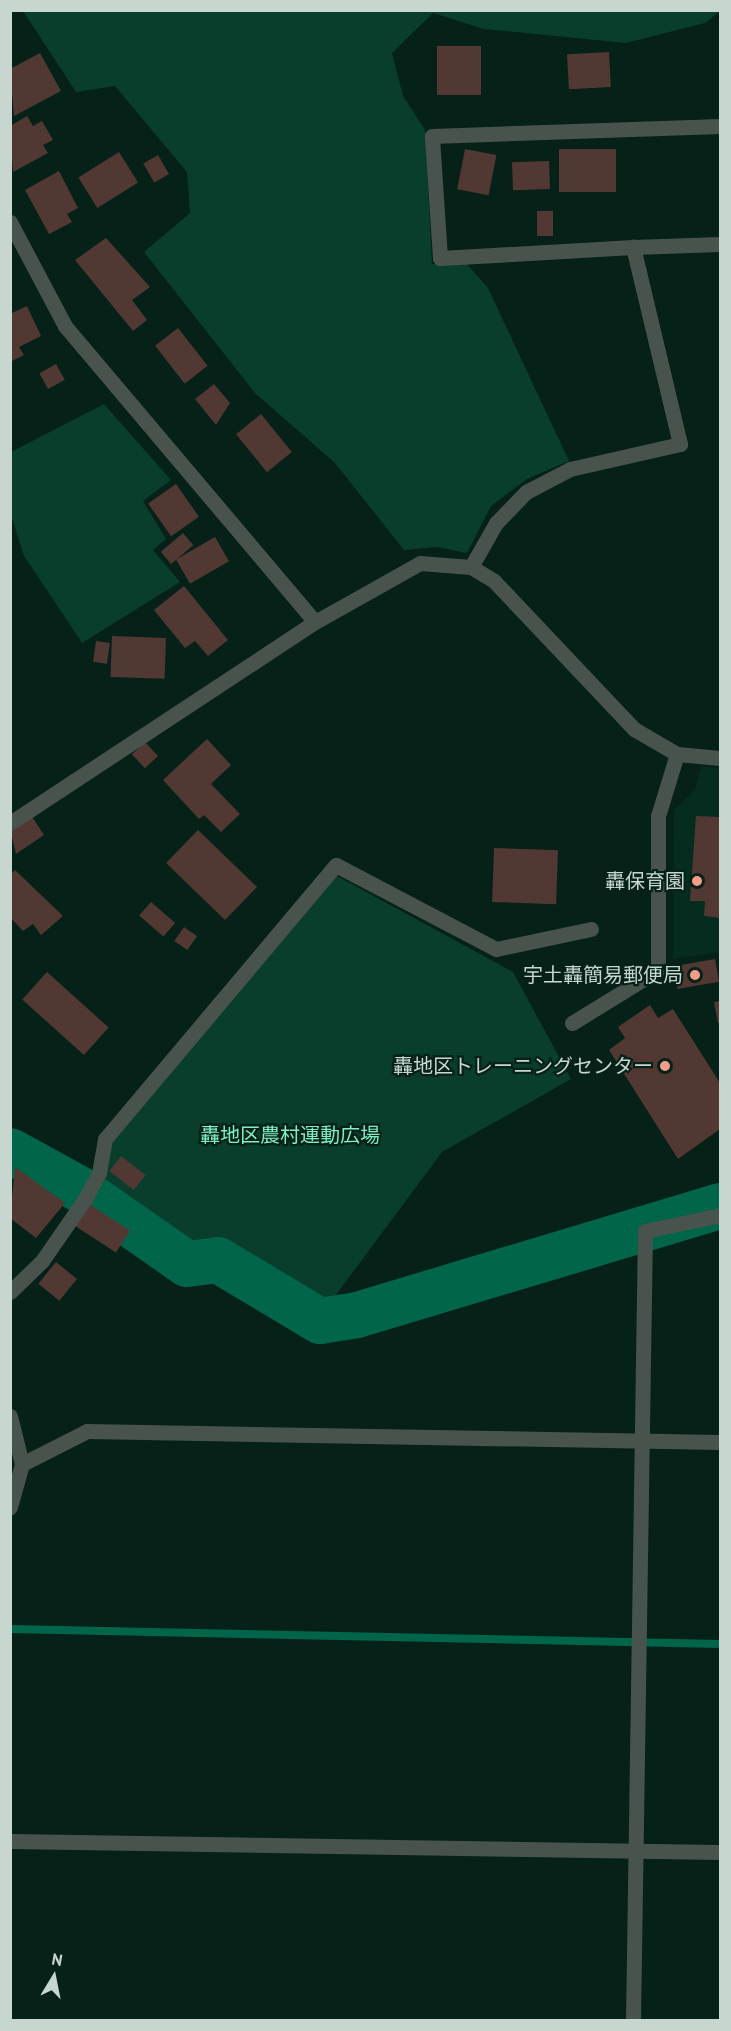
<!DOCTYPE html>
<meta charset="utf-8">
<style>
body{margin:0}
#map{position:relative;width:731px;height:2031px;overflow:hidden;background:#062118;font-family:"PT Sans","Noto Sans JP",sans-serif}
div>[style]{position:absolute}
.built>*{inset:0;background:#062c1f}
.green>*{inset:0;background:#093d2c}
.stream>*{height:8px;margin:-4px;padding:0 4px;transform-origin:4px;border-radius:4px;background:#006549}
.river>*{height:46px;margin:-23px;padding:0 23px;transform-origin:23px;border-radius:23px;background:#006549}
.building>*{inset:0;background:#523833;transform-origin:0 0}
.street>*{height:15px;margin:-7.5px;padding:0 7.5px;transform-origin:7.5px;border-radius:7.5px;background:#48534e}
.dots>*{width:16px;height:16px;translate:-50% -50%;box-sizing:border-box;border:3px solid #062118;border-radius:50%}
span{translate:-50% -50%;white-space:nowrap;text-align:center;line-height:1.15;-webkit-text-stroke:4.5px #062118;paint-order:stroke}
.poi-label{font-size:20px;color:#c7d6cf}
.right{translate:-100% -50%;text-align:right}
.park-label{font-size:20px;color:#7defc2}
.frame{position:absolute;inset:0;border:12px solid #c7d6cf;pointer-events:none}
.north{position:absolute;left:24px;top:1947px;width:60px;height:60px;-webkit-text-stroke:4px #062118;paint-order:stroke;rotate:10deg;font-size:16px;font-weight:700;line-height:24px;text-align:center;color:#c7d6cf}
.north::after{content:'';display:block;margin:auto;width:21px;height:27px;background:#c7d6cf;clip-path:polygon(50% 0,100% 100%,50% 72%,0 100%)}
</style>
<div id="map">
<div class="built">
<i style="clip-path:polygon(701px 767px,720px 768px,720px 952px,673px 959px,674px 810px,695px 790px)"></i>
</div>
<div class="green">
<i style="clip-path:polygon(23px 11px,720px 11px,705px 23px,626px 43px,484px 29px,433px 13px,392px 53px,403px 96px,425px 130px,432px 264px,466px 263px,488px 288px,569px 461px,527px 479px,491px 506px,467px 553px,437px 547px,404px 550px,335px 463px,255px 393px,144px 252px,190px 213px,187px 172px,115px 86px,76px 92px)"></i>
<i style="clip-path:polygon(104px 404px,171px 480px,143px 501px,166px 539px,153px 550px,180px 582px,82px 643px,24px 556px,11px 515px,11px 452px)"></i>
<i style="clip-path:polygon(337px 876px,513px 972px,571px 1079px,442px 1152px,324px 1311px,205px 1244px,192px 1258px,96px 1191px,110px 1144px)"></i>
</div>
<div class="stream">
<i style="left:10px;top:1629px;width:710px;rotate:1.21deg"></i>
</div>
<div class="river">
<i style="left:10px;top:1151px;width:81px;rotate:28.8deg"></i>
<i style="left:81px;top:1190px;width:129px;rotate:34.9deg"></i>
<i style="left:187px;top:1264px;width:31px;rotate:-7deg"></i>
<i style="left:218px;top:1260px;width:119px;rotate:30.9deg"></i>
<i style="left:320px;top:1321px;width:37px;rotate:-9deg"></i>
<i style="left:357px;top:1315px;width:379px;rotate:-16.7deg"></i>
</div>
<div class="building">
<i style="left:437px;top:46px;width:44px;height:49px"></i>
<i style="left:609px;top:52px;width:35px;height:42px;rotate:87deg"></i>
<i style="clip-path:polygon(40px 53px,61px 91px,14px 116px,10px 69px)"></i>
<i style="clip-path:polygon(27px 116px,33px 126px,42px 121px,53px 140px,43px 145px,48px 153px,13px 172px,10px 126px)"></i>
<i style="left:465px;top:149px;width:32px;height:41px;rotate:11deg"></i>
<i style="left:616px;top:149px;width:43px;height:57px;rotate:90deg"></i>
<i style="left:119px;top:152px;width:36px;height:48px;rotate:58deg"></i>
<i style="left:158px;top:155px;width:22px;height:17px;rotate:60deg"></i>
<i style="left:549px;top:161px;width:28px;height:37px;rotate:88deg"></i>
<i style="clip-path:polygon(59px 171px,78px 208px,67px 214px,72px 222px,49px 234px,25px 190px)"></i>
<i style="left:553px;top:211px;width:25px;height:16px;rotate:90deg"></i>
<i style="clip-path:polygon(106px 238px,150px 287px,132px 300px,147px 320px,133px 331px,75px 260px)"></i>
<i style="clip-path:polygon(27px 306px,41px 336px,19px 347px,24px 355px,12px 361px,10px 314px)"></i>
<i style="left:178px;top:328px;width:48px;height:29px;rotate:52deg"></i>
<i style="left:56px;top:364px;width:18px;height:19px;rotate:61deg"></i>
<i style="clip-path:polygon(214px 384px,230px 403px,216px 425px,195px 399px)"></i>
<i style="left:261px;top:414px;width:49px;height:32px;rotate:51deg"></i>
<i style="left:176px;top:484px;width:40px;height:34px;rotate:55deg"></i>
<i style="left:183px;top:533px;width:16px;height:29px;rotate:50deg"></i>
<i style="left:215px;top:537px;width:28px;height:45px;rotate:60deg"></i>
<i style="clip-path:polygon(184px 586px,228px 640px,208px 656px,195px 641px,185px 648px,154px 610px)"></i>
<i style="left:112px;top:636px;width:54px;height:41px;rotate:2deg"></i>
<i style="left:96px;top:641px;width:14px;height:21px;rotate:8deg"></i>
<i style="clip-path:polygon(207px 739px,231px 765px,211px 784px,240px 814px,221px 832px,204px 815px,199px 819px,163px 780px)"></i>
<i style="left:145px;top:742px;width:19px;height:18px;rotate:47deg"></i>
<i style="clip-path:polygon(31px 815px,44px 835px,16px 854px,10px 829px)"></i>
<i style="clip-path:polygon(696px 816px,720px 817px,720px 918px,704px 916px,705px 901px,690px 901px)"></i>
<i style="left:198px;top:830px;width:82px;height:46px;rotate:44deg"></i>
<i style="left:494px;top:848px;width:64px;height:54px;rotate:2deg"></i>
<i style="clip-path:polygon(15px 870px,63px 916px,41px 935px,33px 924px,23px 931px,10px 917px,10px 875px)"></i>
<i style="left:151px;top:902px;width:32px;height:18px;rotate:41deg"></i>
<i style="left:184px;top:927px;width:16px;height:17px;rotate:35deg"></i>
<i style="left:715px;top:959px;width:23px;height:42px;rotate:80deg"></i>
<i style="left:47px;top:972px;width:83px;height:37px;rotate:42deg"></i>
<i style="clip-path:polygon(720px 1001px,720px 1023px,718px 1023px,714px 1002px)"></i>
<i style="clip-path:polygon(650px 1005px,658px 1018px,673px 1009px,720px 1083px,720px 1129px,678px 1159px,609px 1050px,625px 1038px,618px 1027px)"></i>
<i style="left:121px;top:1156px;width:31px;height:19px;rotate:38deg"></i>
<i style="clip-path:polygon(15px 1167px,65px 1203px,36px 1238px,10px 1218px)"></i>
<i style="left:89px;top:1204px;width:49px;height:26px;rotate:33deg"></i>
<i style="left:56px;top:1262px;width:27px;height:28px;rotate:39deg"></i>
</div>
<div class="street">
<i style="left:10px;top:222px;width:118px;rotate:62.1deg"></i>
<i style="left:65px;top:326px;width:387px;rotate:49.8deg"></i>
<i style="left:633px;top:247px;width:193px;rotate:176.7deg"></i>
<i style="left:440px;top:258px;width:122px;rotate:-93.8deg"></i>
<i style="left:432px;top:136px;width:288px;rotate:-2deg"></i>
<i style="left:471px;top:567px;width:51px;rotate:-60.4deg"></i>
<i style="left:496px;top:523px;width:43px;rotate:-45.9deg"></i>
<i style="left:526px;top:492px;width:50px;rotate:-27.6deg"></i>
<i style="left:570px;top:469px;width:113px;rotate:-12.8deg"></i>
<i style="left:680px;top:444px;width:203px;rotate:-103.4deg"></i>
<i style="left:633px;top:247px;width:87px;rotate:-2deg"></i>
<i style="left:10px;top:823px;width:365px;rotate:-33.4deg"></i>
<i style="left:315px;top:622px;width:120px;rotate:-29.3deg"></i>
<i style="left:420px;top:563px;width:51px;rotate:4.5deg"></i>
<i style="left:471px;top:567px;width:27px;rotate:31deg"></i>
<i style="left:494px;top:581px;width:204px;rotate:46.6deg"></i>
<i style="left:634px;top:729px;width:50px;rotate:30.2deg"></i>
<i style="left:677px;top:754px;width:43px;rotate:5.3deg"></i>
<i style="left:572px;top:1023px;width:101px;rotate:-31.6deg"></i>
<i style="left:658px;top:970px;width:154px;rotate:-90deg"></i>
<i style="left:658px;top:816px;width:65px;rotate:-73deg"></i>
<i style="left:10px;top:1292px;width:45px;rotate:-44.1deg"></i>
<i style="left:42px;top:1261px;width:75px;rotate:-55.3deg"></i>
<i style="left:85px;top:1199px;width:30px;rotate:-62deg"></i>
<i style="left:99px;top:1173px;width:35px;rotate:-80deg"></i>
<i style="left:105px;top:1139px;width:358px;rotate:-49.9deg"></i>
<i style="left:336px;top:865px;width:181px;rotate:27.7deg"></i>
<i style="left:496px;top:949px;width:97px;rotate:-11.9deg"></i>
<i style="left:10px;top:1416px;width:49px;rotate:76deg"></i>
<i style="left:22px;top:1464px;width:45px;rotate:105.6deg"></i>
<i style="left:22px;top:1464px;width:73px;rotate:-26.9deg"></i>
<i style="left:87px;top:1431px;width:633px;rotate:1deg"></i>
<i style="left:10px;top:1841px;width:710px;rotate:0.89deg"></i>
<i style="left:633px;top:2020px;width:789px;rotate:-89.13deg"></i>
<i style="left:645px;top:1231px;width:77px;rotate:-12deg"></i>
</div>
<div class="dots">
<i style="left:697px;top:881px;background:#f49d8b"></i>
<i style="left:695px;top:975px;background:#f49d8b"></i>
<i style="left:665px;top:1066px;background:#f49d8b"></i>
</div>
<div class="poi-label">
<span class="right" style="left:685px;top:881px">轟保育園</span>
<span class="right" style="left:683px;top:975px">宇土轟簡易郵便局</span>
<span class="right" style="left:653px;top:1066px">轟地区トレーニングセンター</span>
</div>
<div class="park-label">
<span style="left:290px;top:1135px">轟地区農村運動広場</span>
</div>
<div class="frame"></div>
<div class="north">N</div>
</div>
